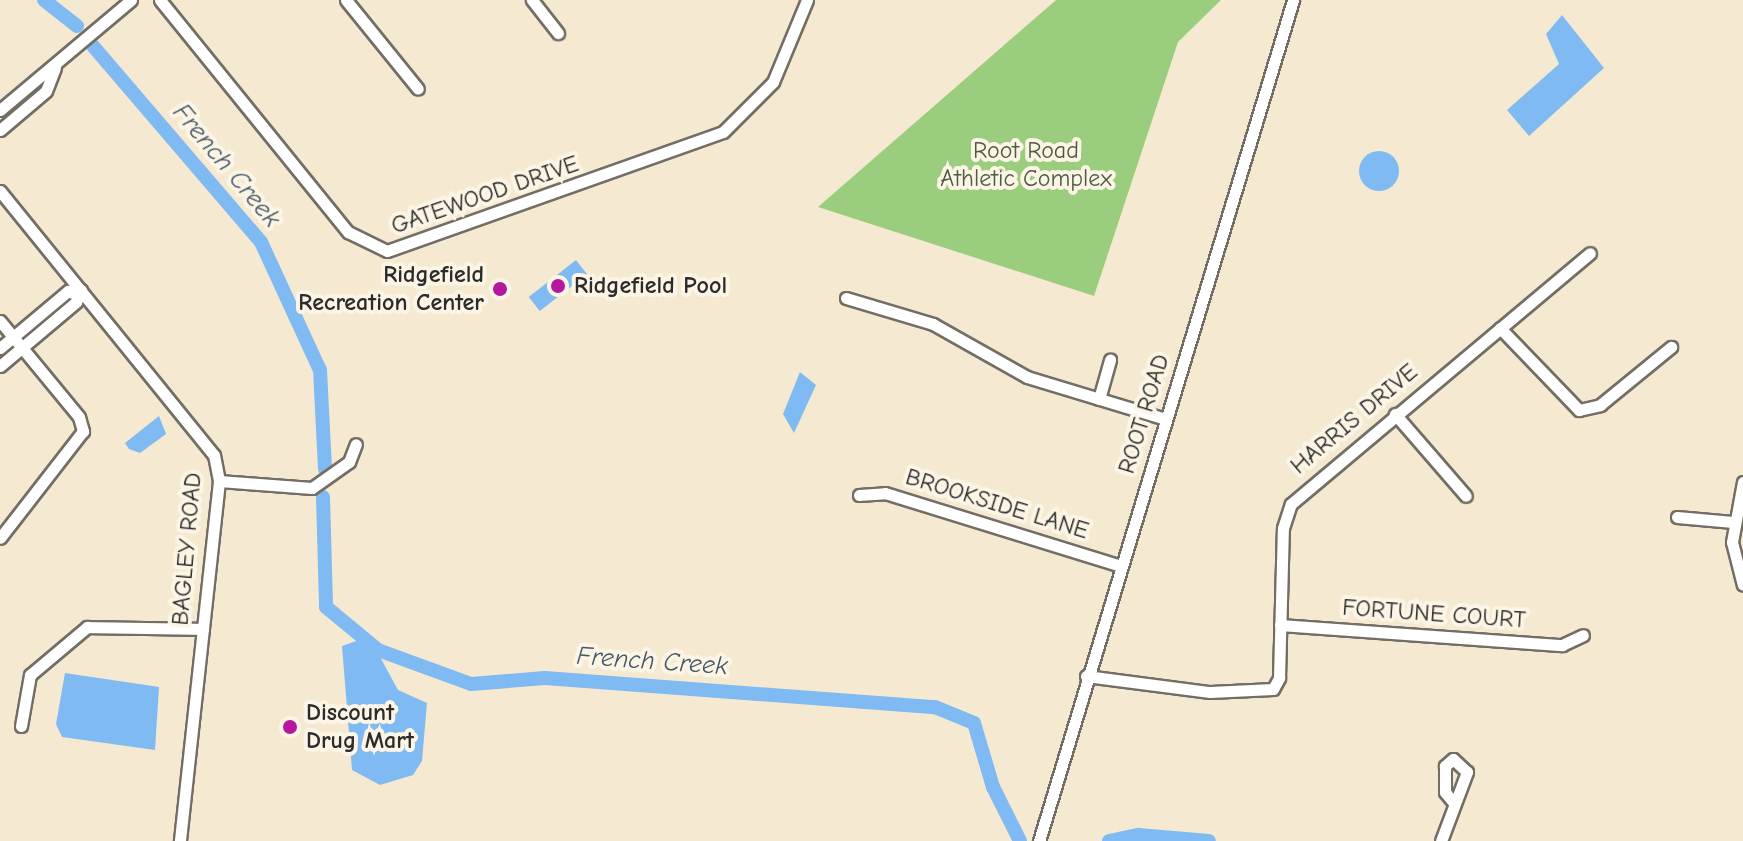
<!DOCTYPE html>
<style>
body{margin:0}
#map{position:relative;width:1743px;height:841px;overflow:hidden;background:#f5ead1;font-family:"Comic Neue",sans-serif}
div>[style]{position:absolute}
.green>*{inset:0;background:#9ace7e}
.water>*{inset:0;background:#80baf2;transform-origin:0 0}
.round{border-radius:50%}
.river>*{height:14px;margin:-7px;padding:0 7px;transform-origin:7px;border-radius:7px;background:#80baf2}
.roads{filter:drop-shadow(2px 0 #726e65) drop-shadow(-2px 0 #726e65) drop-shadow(0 2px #726e65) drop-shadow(0 -2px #726e65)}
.minor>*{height:11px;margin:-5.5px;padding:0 5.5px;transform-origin:5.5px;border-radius:5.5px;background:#fff}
.dots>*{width:22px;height:22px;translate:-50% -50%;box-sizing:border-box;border:4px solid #fcf5e5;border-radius:50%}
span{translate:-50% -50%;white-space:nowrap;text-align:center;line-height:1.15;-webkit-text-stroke:8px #fcf5e5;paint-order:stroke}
.park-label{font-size:24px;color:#4c5c44}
.street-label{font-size:24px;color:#2b2b2b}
.poi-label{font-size:24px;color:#2b2b2b;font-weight:700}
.right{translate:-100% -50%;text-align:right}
.left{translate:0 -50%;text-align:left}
.water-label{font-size:26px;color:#445667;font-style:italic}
</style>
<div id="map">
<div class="green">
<i style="clip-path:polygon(1056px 0,1221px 0,1178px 42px,1094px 296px,818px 207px)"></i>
</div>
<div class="water">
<i style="clip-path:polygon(1562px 15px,1604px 68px,1529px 136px,1507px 110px,1559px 64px,1546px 34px)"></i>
<i class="round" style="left:1359px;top:151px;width:40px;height:40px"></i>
<i style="left:576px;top:260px;width:18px;height:60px;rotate:52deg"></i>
<i style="clip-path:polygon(800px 372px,816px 385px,794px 433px,783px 414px)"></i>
<i style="clip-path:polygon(159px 416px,166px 434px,140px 453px,129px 449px,125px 443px)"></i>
<i style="clip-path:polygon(359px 640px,379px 655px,398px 690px,427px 703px,422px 761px,413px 775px,380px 785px,352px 770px,342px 646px)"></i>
<i style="clip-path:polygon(65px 673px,159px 687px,155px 750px,62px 737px,56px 724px)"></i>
</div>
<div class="river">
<i style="left:44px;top:0;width:42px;rotate:38.2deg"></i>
<i style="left:93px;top:46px;width:258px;rotate:49.4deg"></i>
<i style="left:261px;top:242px;width:141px;rotate:65.3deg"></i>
<i style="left:320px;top:370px;width:99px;rotate:87.1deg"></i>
<i style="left:323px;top:497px;width:110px;rotate:88.4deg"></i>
<i style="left:326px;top:607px;width:67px;rotate:39.6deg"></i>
<i style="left:378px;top:650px;width:99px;rotate:20.1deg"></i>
<i style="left:471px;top:684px;width:74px;rotate:-4.6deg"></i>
<i style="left:545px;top:678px;width:391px;rotate:4.3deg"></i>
<i style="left:935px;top:707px;width:42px;rotate:22.3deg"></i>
<i style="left:974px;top:723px;width:67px;rotate:73.5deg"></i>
<i style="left:993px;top:787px;width:60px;rotate:63.4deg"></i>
<i style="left:1109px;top:841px;width:30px;rotate:-12deg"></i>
<i style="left:1138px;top:835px;width:71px;rotate:4.8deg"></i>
</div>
<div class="roads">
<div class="minor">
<i style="left:160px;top:0;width:299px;rotate:51deg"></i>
<i style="left:348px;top:232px;width:43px;rotate:26deg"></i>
<i style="left:387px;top:251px;width:356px;rotate:-19.5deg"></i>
<i style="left:723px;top:132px;width:71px;rotate:-45deg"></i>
<i style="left:773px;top:82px;width:89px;rotate:-67.5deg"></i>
<i style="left:346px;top:0;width:114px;rotate:51deg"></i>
<i style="left:532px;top:0;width:42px;rotate:51.8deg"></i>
<i style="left:0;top:110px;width:171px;rotate:-40deg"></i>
<i style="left:0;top:130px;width:60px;rotate:-40.3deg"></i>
<i style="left:46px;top:91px;width:25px;rotate:-69deg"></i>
<i style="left:0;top:191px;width:340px;rotate:51deg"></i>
<i style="left:214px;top:455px;width:26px;rotate:79deg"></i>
<i style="left:219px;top:481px;width:362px;rotate:96.2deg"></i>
<i style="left:846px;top:298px;width:91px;rotate:16.6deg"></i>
<i style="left:933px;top:324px;width:108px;rotate:29.4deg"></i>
<i style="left:1027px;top:377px;width:144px;rotate:16.9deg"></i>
<i style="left:0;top:321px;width:124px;rotate:50.5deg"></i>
<i style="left:79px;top:417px;width:15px;rotate:74deg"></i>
<i style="left:83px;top:431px;width:135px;rotate:127.8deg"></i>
<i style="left:1500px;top:328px;width:114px;rotate:46.1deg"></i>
<i style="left:1579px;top:410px;width:22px;rotate:-13deg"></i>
<i style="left:1600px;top:405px;width:92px;rotate:-39.2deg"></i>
<i style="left:0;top:348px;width:89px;rotate:-40deg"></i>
<i style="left:68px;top:291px;width:8px;rotate:23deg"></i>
<i style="left:0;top:366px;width:99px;rotate:-40.1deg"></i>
<i style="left:76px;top:302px;width:13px;rotate:-67deg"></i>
<i style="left:1099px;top:399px;width:41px;rotate:-74.2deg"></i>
<i style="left:1395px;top:414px;width:108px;rotate:49.1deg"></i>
<i style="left:219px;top:481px;width:93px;rotate:4.3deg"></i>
<i style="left:312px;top:488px;width:45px;rotate:-35.1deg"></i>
<i style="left:349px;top:462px;width:19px;rotate:-69deg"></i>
<i style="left:1743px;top:482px;width:61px;rotate:100.4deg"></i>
<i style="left:1732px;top:542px;width:44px;rotate:75.7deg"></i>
<i style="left:859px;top:495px;width:26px;rotate:-4deg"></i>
<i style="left:885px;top:493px;width:247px;rotate:17.2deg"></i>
<i style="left:1677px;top:517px;width:56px;rotate:5.1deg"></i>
<i style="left:1280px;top:625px;width:283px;rotate:4.1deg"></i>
<i style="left:1562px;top:645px;width:23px;rotate:-25deg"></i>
<i style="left:1086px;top:676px;width:125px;rotate:7.4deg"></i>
<i style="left:1210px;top:692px;width:63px;rotate:-2.7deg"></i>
<i style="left:1273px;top:689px;width:13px;rotate:-61deg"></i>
<i style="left:1279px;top:678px;width:150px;rotate:-88.5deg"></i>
<i style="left:1283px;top:528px;width:25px;rotate:-72deg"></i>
<i style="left:1291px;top:504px;width:390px;rotate:-40deg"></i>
<i style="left:21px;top:726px;width:52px;rotate:-80deg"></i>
<i style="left:30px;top:675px;width:75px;rotate:-40.1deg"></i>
<i style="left:87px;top:627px;width:116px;rotate:1deg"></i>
<i style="left:1039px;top:841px;width:879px;rotate:-73.19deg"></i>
<i style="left:1441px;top:841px;width:74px;rotate:-69.4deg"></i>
<i style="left:1467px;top:772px;width:19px;rotate:-137deg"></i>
<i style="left:1453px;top:759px;width:11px;rotate:139deg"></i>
<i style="left:1445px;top:766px;width:26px;rotate:90deg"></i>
<i style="left:1445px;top:792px;width:13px;rotate:51deg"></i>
</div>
</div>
<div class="dots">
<i style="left:558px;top:286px;background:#b5179e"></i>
<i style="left:500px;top:289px;background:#b5179e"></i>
<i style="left:290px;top:727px;background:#b5179e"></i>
</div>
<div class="park-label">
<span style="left:1026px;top:165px">Root Road<br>Athletic Complex</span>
</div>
<div class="street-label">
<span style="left:485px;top:195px;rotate:-19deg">GATEWOOD DRIVE</span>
<span style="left:1144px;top:414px;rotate:-73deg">ROOT ROAD</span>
<span style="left:1354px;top:419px;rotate:-40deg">HARRIS DRIVE</span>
<span style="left:997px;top:504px;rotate:17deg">BROOKSIDE LANE</span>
<span style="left:187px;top:549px;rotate:-85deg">BAGLEY ROAD</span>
<span style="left:1434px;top:614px;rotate:4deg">FORTUNE COURT</span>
</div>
<div class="poi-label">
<span class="right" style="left:484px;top:289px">Ridgefield<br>Recreation Center</span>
<span class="left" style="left:574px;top:286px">Ridgefield Pool</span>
<span class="left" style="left:306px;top:727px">Discount<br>Drug Mart</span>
</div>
<div class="water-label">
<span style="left:226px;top:166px;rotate:50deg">French Creek</span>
<span style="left:652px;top:662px;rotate:4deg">French Creek</span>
</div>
</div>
